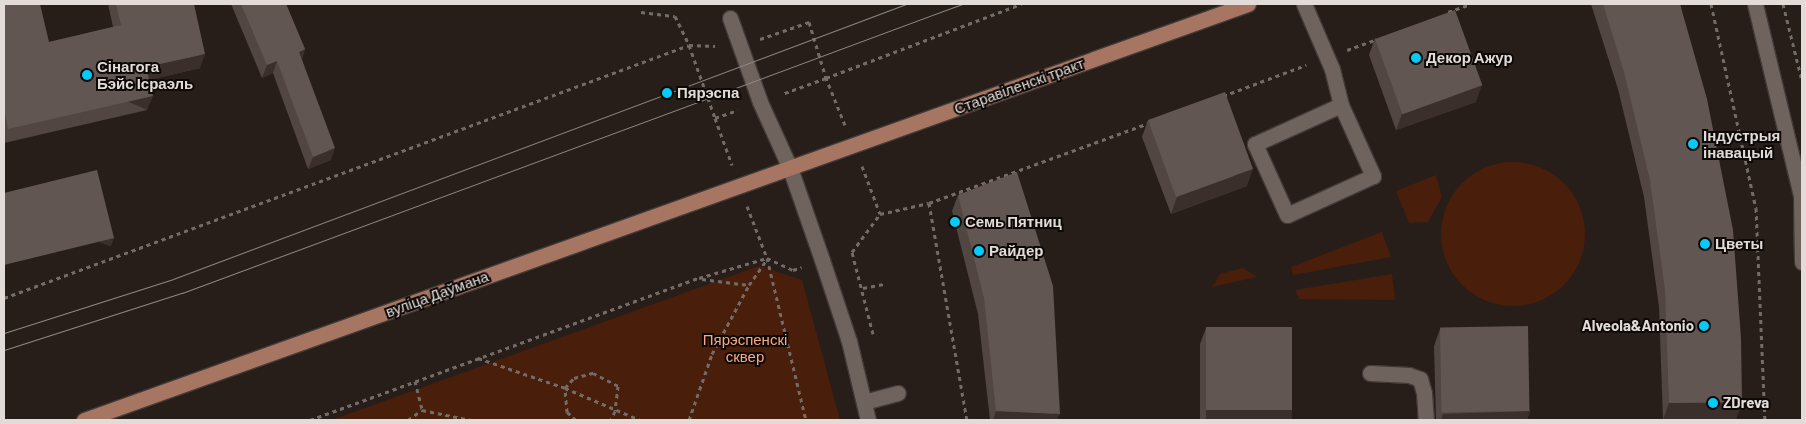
<!DOCTYPE html>
<meta charset="utf-8">
<style>
body{margin:0}
#map{position:relative;width:1806px;height:424px;overflow:hidden;background:#271e1a;font-family:Barlow,sans-serif}
div>[style]{position:absolute}
.green>*{inset:0;background:#491e0b}
.round{border-radius:50%}
.path>*{height:3px;margin-top:-1.5px;transform-origin:0;background:repeating-linear-gradient(90deg,#736b67 0 4px,transparent 0 8px)}
.roads{filter:drop-shadow(1px 0 #423b38) drop-shadow(-1px 0 #423b38) drop-shadow(0 1px #423b38) drop-shadow(0 -1px #423b38)}
.minor>*{height:15px;margin:-7.5px;padding:0 7.5px;transform-origin:7.5px;border-radius:7.5px;background:#6f635e}
.major>*{height:15px;margin:-7.5px;padding:0 7.5px;transform-origin:7.5px;border-radius:7.5px;background:#a77663}
.tram>*{height:1px;margin:-0.5px;padding:0 0.5px;transform-origin:0.5px;border-radius:0.5px;background:#908885}
.wall>*{inset:0;background:#514641}
.shaded-wall>*{inset:0;background:#3a2f2b;transform-origin:0 0}
.building>*{inset:0;background:#615652;transform-origin:0 0}
.dots>*{width:14px;height:14px;translate:-50% -50%;box-sizing:border-box;border:2px solid #0d0907;border-radius:50%}
span{translate:-50% -50%;white-space:nowrap;text-align:center;line-height:1.15;-webkit-text-stroke:4px #0d0907;paint-order:stroke}
.poi-label{font-size:15px;color:#e2dbd8;font-weight:700}
.left{translate:0 -50%;text-align:left}
.right{translate:-100% -50%;text-align:right}
.street-label{font-size:15px;color:#e2dbd8}
.park-label{font-size:15px;color:#fba684}
.frame{position:absolute;inset:0;border:5px solid #e2dbd8;pointer-events:none}
</style>
<div id="map">
<div class="green">
<i class="round" style="left:1441px;top:162px;width:144px;height:144px"></i>
<i style="clip-path:polygon(1436px 175px,1442px 197px,1428px 222px,1409px 223px,1396px 191px)"></i>
<i style="clip-path:polygon(1382px 232px,1391px 257px,1293px 275px,1291px 267px)"></i>
<i style="clip-path:polygon(759px 266px,802px 280px,840px 420px,332px 420px)"></i>
<i style="clip-path:polygon(1243px 268px,1257px 277px,1212px 287px,1220px 274px)"></i>
<i style="clip-path:polygon(1392px 274px,1395px 300px,1299px 299px,1295px 290px)"></i>
</div>
<div class="path">
<i style="left:1711px;top:4px;width:209px;rotate:77.6deg"></i>
<i style="left:1756px;top:208px;width:212px;rotate:87.6deg"></i>
<i style="left:1783px;top:4px;width:79px;rotate:76.1deg"></i>
<i style="left:641px;top:12px;width:34px;rotate:7deg"></i>
<i style="left:675px;top:16px;width:32px;rotate:64deg"></i>
<i style="left:689px;top:45px;width:77px;rotate:70.4deg"></i>
<i style="left:715px;top:118px;width:24px;rotate:-19deg"></i>
<i style="left:1448px;top:12px;width:24px;rotate:-19deg"></i>
<i style="left:760px;top:39px;width:52px;rotate:-19.1deg"></i>
<i style="left:809px;top:22px;width:59px;rotate:73.1deg"></i>
<i style="left:826px;top:78px;width:47px;rotate:160deg"></i>
<i style="left:1347px;top:50px;width:32px;rotate:-20deg"></i>
<i style="left:1223px;top:96px;width:89px;rotate:-20.5deg"></i>
<i style="left:715px;top:118px;width:50px;rotate:70.1deg"></i>
<i style="left:845px;top:125px;width:51px;rotate:-112deg"></i>
<i style="left:826px;top:78px;width:209px;rotate:-20.8deg"></i>
<i style="left:862px;top:166px;width:51px;rotate:69.4deg"></i>
<i style="left:929px;top:203px;width:220px;rotate:80.1deg"></i>
<i style="left:747px;top:206px;width:56px;rotate:69deg"></i>
<i style="left:767px;top:258px;width:29px;rotate:25deg"></i>
<i style="left:793px;top:270px;width:9px;rotate:-18deg"></i>
<i style="left:702px;top:279px;width:47px;rotate:7.3deg"></i>
<i style="left:863px;top:288px;width:21px;rotate:-11deg"></i>
<i style="left:4px;top:298px;width:730px;rotate:-20.27deg"></i>
<i style="left:689px;top:45px;width:26px;rotate:2deg"></i>
<i style="left:873px;top:334px;width:85px;rotate:-104.4deg"></i>
<i style="left:852px;top:252px;width:47px;rotate:-53.6deg"></i>
<i style="left:880px;top:214px;width:50px;rotate:-12.7deg"></i>
<i style="left:929px;top:203px;width:234px;rotate:-20deg"></i>
<i style="left:478px;top:358px;width:92px;rotate:19deg"></i>
<i style="left:565px;top:388px;width:82px;rotate:23.1deg"></i>
<i style="left:415px;top:381px;width:30px;rotate:76deg"></i>
<i style="left:310px;top:420px;width:414px;rotate:-20.1deg"></i>
<i style="left:699px;top:278px;width:71px;rotate:-16.4deg"></i>
<i style="left:767px;top:258px;width:167px;rotate:76.5deg"></i>
<i style="left:408px;top:420px;width:17px;rotate:-36deg"></i>
<i style="left:422px;top:410px;width:50px;rotate:11.5deg"></i>
<i style="left:576px;top:420px;width:12px;rotate:-138deg"></i>
<i style="left:567px;top:412px;width:24px;rotate:-95deg"></i>
<i style="left:565px;top:388px;width:13px;rotate:-48deg"></i>
<i style="left:574px;top:378px;width:20px;rotate:-15deg"></i>
<i style="left:593px;top:373px;width:28px;rotate:27deg"></i>
<i style="left:618px;top:386px;width:25px;rotate:97deg"></i>
<i style="left:615px;top:411px;width:10px;rotate:114deg"></i>
<i style="left:689px;top:420px;width:70px;rotate:-70.8deg"></i>
<i style="left:712px;top:354px;width:78px;rotate:-61.8deg"></i>
<i style="left:749px;top:285px;width:32px;rotate:-55deg"></i>
</div>
<div class="roads">
<div class="minor">
<i style="left:1304px;top:4px;width:71px;rotate:66.7deg"></i>
<i style="left:1332px;top:69px;width:37px;rotate:76deg"></i>
<i style="left:1341px;top:105px;width:78px;rotate:65.7deg"></i>
<i style="left:1373px;top:176px;width:94px;rotate:155.6deg"></i>
<i style="left:1287px;top:215px;width:78px;rotate:-114.3deg"></i>
<i style="left:1255px;top:144px;width:94px;rotate:-24.4deg"></i>
<i style="left:1755px;top:4px;width:197px;rotate:76.5deg"></i>
<i style="left:1801px;top:196px;width:66px;rotate:89.1deg"></i>
<i style="left:730px;top:18px;width:89px;rotate:70.3deg"></i>
<i style="left:760px;top:102px;width:72px;rotate:65.6deg"></i>
<i style="left:790px;top:168px;width:97px;rotate:70.8deg"></i>
<i style="left:822px;top:260px;width:85px;rotate:71.6deg"></i>
<i style="left:849px;top:341px;width:81px;rotate:76.5deg"></i>
<i style="left:1370px;top:373px;width:39px;rotate:3deg"></i>
<i style="left:1409px;top:375px;width:12px;rotate:20deg"></i>
<i style="left:1420px;top:379px;width:15px;rotate:74deg"></i>
<i style="left:1424px;top:393px;width:27px;rotate:86deg"></i>
<i style="left:864px;top:402px;width:35px;rotate:-15deg"></i>
</div>
<div class="major">
<i style="left:84px;top:420px;width:1236px;rotate:-19.67deg"></i>
</div>
</div>
<div class="tram">
<i style="left:4px;top:333px;width:177px;rotate:-17.7deg"></i>
<i style="left:173px;top:279px;width:783px;rotate:-20.56deg"></i>
<i style="left:4px;top:350px;width:187px;rotate:-17.8deg"></i>
<i style="left:182px;top:293px;width:832px;rotate:-20.33deg"></i>
</div>
<div class="wall">
<i style="clip-path:polygon(4px 4px,49px 42px,113px 27px,108px 4px,194px 4px,200px 68px,149px 80px,147px 110px,4px 143px)"></i>
<i style="clip-path:polygon(231px 4px,286px 4px,305px 49px,302px 59px,331px 160px,308px 169px,273px 73px,262px 78px)"></i>
<i style="clip-path:polygon(1591px 4px,1680px 4px,1742px 402px,1736px 419px,1663px 420px,1659px 307px,1644px 197px,1618px 89px)"></i>
<i style="clip-path:polygon(1375px 38px,1476px 102px,1396px 130px,1369px 55px)"></i>
<i style="clip-path:polygon(1148px 120px,1247px 186px,1171px 214px,1142px 137px)"></i>
<i style="clip-path:polygon(958px 195px,1057px 420px,990px 420px,978px 314px,952px 211px)"></i>
<i style="clip-path:polygon(1206px 328px,1292px 410px,1289px 420px,1200px 420px,1200px 344px)"></i>
<i style="clip-path:polygon(1440px 329px,1530px 411px,1527px 420px,1436px 420px,1434px 346px)"></i>
</div>
<div class="shaded-wall">
<i style="clip-path:polygon(305px 49px,301px 61px,299px 52px)"></i>
<i style="clip-path:polygon(205px 54px,200px 68px,141px 82px,146px 67px)"></i>
<i style="clip-path:polygon(277px 61px,273px 73px,262px 78px,267px 65px)"></i>
<i style="clip-path:polygon(1482px 85px,1476px 102px,1396px 130px,1402px 114px)"></i>
<i style="left:153px;top:96px;width:15px;height:149px;rotate:113deg"></i>
<i style="clip-path:polygon(335px 148px,331px 160px,308px 169px,313px 157px)"></i>
<i style="clip-path:polygon(1253px 169px,1247px 186px,1171px 214px,1177px 197px)"></i>
<i style="left:114px;top:238px;width:9px;height:113px;rotate:111deg"></i>
<i style="clip-path:polygon(1742px 402px,1736px 419px,1663px 420px,1669px 403px)"></i>
<i style="left:1206px;top:410px;width:86px;height:10px"></i>
<i style="clip-path:polygon(996px 411px,1060px 414px,1057px 420px,993px 420px)"></i>
<i style="clip-path:polygon(1530px 411px,1527px 420px,1441px 420px,1443px 414px)"></i>
</div>
<div class="building">
<i style="clip-path:polygon(4px 4px,40px 4px,49px 42px,121px 25px,116px 4px,194px 4px,205px 54px,146px 67px,153px 96px,8px 129px,4px 108px)"></i>
<i style="clip-path:polygon(241px 4px,286px 4px,305px 49px,299px 52px,335px 148px,313px 157px,277px 61px,267px 65px)"></i>
<i style="clip-path:polygon(1603px 4px,1680px 4px,1707px 99px,1733px 230px,1741px 338px,1742px 402px,1669px 403px,1665px 290px,1650px 180px,1624px 72px)"></i>
<i style="left:1455px;top:10px;width:80px;height:85px;rotate:70deg"></i>
<i style="left:1225px;top:92px;width:82px;height:82px;rotate:70deg"></i>
<i style="clip-path:polygon(97px 170px,114px 238px,4px 265px,4px 193px)"></i>
<i style="clip-path:polygon(1017px 172px,1053px 286px,1060px 414px,996px 411px,984px 298px,958px 195px)"></i>
<i style="left:1528px;top:326px;width:85px;height:88px;rotate:89deg"></i>
<i style="left:1292px;top:327px;width:83px;height:86px;rotate:90deg"></i>
</div>
<div class="dots">
<i style="left:1416px;top:58px;background:#06cbf9"></i>
<i style="left:87px;top:75px;background:#06cbf9"></i>
<i style="left:667px;top:93px;background:#06cbf9"></i>
<i style="left:1693px;top:144px;background:#06cbf9"></i>
<i style="left:955px;top:222px;background:#06cbf9"></i>
<i style="left:1705px;top:244px;background:#06cbf9"></i>
<i style="left:979px;top:251px;background:#06cbf9"></i>
<i style="left:1704px;top:326px;background:#06cbf9"></i>
<i style="left:1713px;top:403px;background:#06cbf9"></i>
</div>
<div class="poi-label">
<span class="left" style="left:1426px;top:58px">Декор Ажур</span>
<span class="left" style="left:97px;top:75px">Сінагога<br>Бэйс Ісраэль</span>
<span class="left" style="left:677px;top:93px">Пярэспа</span>
<span class="left" style="left:1703px;top:144px">Індустрыя<br>інавацый</span>
<span class="left" style="left:965px;top:222px">Семь Пятниц</span>
<span class="left" style="left:1715px;top:244px">Цветы</span>
<span class="left" style="left:989px;top:251px">Райдер</span>
<span class="right" style="left:1694px;top:326px">Alveola&amp;Antonio</span>
<span class="left" style="left:1723px;top:403px">ZDreva</span>
</div>
<div class="street-label">
<span style="left:1019px;top:86px;rotate:-20deg">Старавіленскі тракт</span>
<span style="left:437px;top:294px;rotate:-20deg">вуліца Даўмана</span>
</div>
<div class="park-label">
<span style="left:745px;top:348px">Пярэспенскі<br>сквер</span>
</div>
<div class="frame"></div>
</div>
